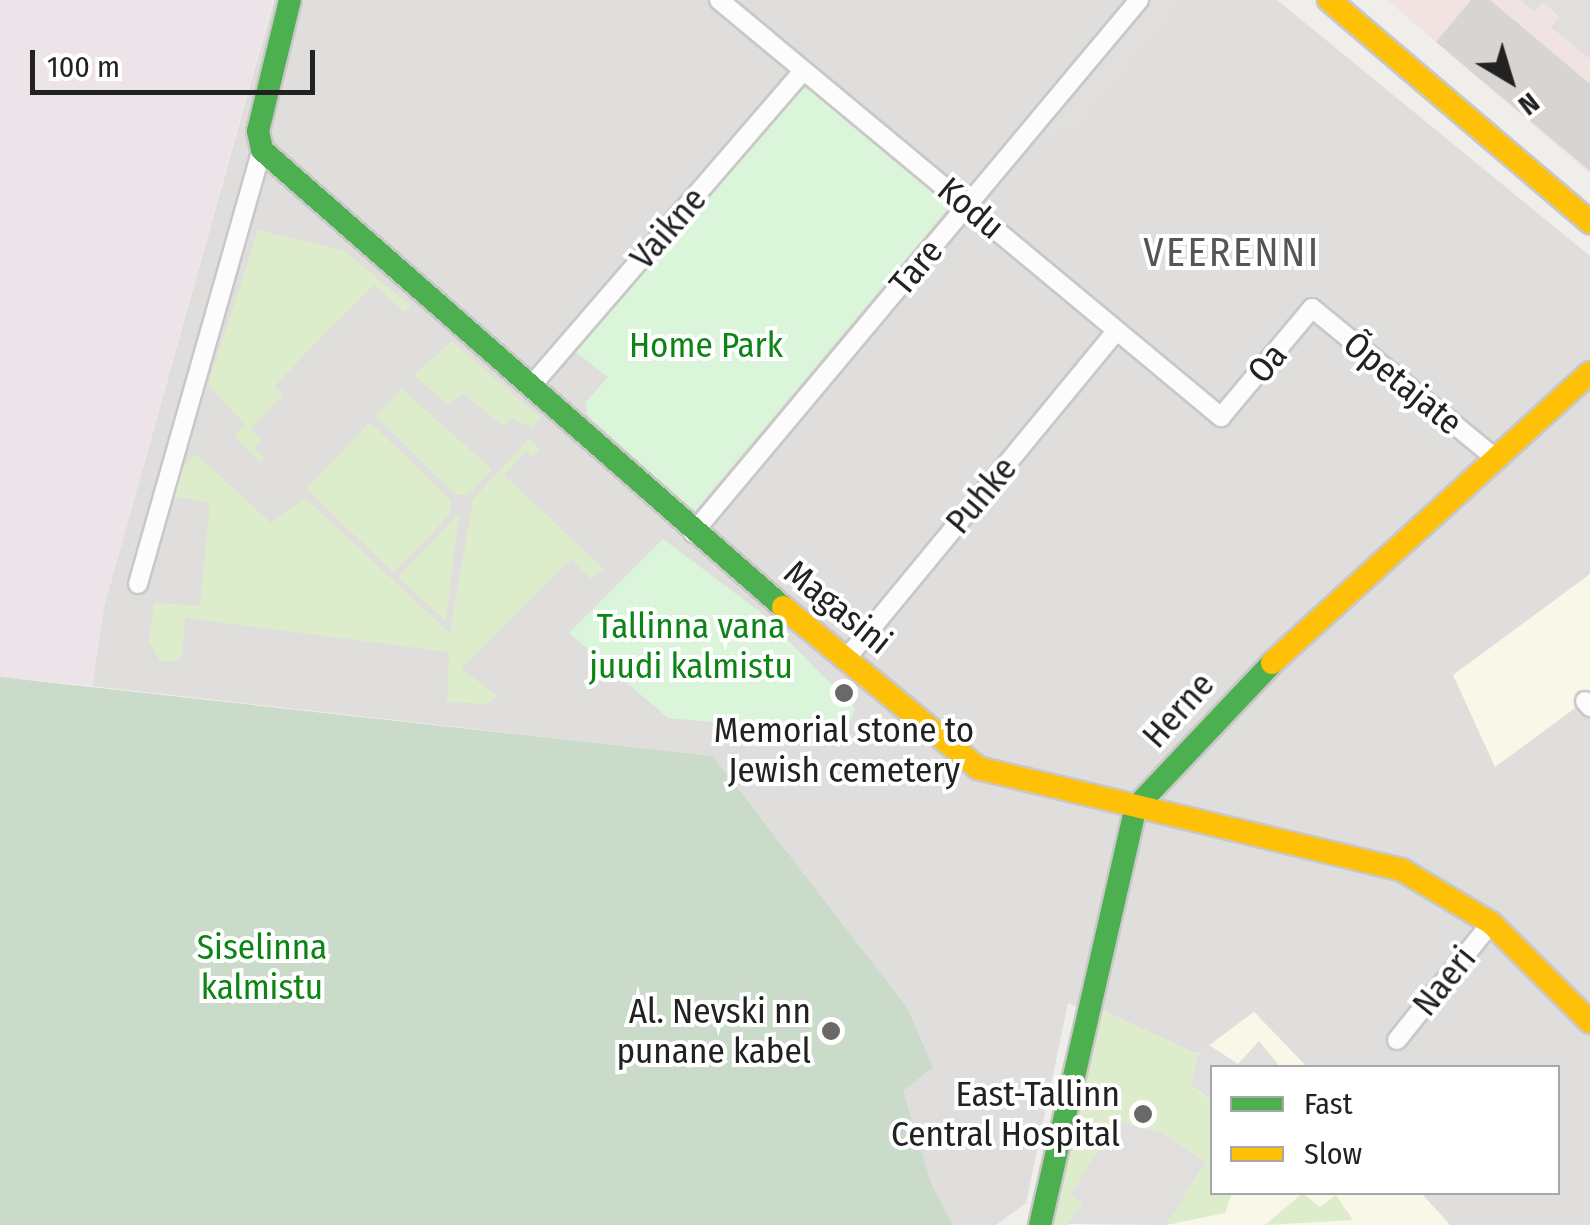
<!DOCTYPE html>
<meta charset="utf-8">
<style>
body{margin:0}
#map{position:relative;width:1590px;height:1225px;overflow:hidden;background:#f0eeeb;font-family:"Fira Sans Condensed",sans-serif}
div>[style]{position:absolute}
.residential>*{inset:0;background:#dfdedc}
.commercial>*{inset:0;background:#f1e3e1}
.industrial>*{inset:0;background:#ede4e9}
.education>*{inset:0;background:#f8f7e8}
.grass>*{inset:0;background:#ddeccb}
.cemetery>*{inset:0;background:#cadbca}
.park>*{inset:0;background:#daf5da}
.parking>*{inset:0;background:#e0dfde}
.building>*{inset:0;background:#d7d4d2}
.roads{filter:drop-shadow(2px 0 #c9c8c7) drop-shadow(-2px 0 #c9c8c7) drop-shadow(0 2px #c9c8c7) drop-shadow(0 -2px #c9c8c7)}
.street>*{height:18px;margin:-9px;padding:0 9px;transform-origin:9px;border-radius:9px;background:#fdfcfc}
.fast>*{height:22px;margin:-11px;padding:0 11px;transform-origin:11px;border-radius:11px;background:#4caf50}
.slow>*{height:22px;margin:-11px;padding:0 11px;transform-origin:11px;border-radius:11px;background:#ffc107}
.dots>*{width:28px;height:28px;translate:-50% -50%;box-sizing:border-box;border:5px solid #fff;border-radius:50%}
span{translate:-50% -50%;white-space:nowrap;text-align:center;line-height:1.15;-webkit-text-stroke:8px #fff;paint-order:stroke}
.street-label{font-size:35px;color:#222}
.park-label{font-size:35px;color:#0c8416}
.poi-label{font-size:35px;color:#222}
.right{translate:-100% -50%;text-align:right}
.quarter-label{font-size:40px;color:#555;letter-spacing:2.5px}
.legend{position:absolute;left:1210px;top:1065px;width:350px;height:130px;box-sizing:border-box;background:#fff;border:2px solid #a7a7a7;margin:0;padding:12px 18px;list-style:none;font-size:30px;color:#222}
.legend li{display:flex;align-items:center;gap:20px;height:50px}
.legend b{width:50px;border:2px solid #a7a7a7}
.north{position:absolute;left:1460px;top:30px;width:100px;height:100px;-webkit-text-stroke:8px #fff;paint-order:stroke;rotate:142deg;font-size:28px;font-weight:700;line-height:40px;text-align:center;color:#222}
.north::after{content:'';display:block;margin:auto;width:35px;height:45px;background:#222;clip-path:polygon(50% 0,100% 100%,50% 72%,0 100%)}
.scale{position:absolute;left:30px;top:50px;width:285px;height:45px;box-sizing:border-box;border:5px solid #222;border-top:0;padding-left:12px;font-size:30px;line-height:35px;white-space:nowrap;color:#222;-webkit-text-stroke:8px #fff;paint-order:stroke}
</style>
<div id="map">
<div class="residential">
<i style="clip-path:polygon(274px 0,1277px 0,1590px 256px,1590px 1225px,1450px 1225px,1421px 1193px,1558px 1192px,1558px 1068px,1307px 1067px,1254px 1012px,1198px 1054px,1068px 1003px,1026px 1203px,996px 1225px,953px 1225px,932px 1185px,902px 1091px,906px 1006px,713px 756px,92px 686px,104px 607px)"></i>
</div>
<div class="commercial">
<i style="clip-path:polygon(1388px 0,1590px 0,1590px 174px,1408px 18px)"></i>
</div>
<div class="industrial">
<i style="clip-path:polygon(0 0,273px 0,104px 607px,92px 686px,0 677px)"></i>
</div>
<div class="education">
<i style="clip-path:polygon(1590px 574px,1590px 697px,1495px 767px,1453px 675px)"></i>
<i style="clip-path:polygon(1097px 1008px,1197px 1054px,1254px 1012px,1307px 1067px,1212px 1068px,1212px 1192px,1421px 1193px,1450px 1225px,1051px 1225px)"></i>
</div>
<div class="grass">
<i style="clip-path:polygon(258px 230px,343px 250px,411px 306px,405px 312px,374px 285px,321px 337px,275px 386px,283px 395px,251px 429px,262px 439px,254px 448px,264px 458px,260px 463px,235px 437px,245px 424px,208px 385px)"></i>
<i style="clip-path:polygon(452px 341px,541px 418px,532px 428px,512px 418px,503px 426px,463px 393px,448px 405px,414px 375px)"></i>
<i style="clip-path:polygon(402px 389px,492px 469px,468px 495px,456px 495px,375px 416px)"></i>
<i style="clip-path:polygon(370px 422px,451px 500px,451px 513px,394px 573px,306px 489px)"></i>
<i style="clip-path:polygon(529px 439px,540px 449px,533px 457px,526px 451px,504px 475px,604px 569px,591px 579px,571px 559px,461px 669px,497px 695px,488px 704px,447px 702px,449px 652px,185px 618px,182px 655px,173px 662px,160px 661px,149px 642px,154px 603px,200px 606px,210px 503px,172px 496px,177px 473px,196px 454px,271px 523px,305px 498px,450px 633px,473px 499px)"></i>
<i style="clip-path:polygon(459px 514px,446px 621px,398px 577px)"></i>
<i style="clip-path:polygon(1097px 1008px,1198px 1054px,1190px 1085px,1212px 1101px,1212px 1192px,1232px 1193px,1225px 1213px,1166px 1225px,1206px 1162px,1164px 1133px,1117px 1121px,1072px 1194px,1082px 1203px,1069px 1225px,1051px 1225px)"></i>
<i style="clip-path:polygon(1303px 1193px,1320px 1207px,1336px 1195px,1353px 1220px,1265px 1225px)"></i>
</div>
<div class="cemetery">
<i style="clip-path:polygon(0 677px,713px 756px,906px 1006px,933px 1067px,903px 1091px,932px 1185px,953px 1225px,0 1225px)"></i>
</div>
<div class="park">
<i style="clip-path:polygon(810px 88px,949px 207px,694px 512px,587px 415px,586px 402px,608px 377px,572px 349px,798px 90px)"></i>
<i style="clip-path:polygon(663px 539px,759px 611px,855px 708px,845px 734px,668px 718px,569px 633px)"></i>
</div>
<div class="parking">
<i style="clip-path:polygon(1155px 0,1183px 0,1074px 130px,1067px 125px,1052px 143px,1040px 134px)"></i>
<i style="clip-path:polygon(1521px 0,1590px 0,1590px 59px,1551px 27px,1560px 17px,1543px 2px,1534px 12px)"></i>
<i style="clip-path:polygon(1259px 1041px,1280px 1067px,1212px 1068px,1212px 1100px,1190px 1085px,1198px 1054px,1209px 1045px,1238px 1064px)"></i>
<i style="clip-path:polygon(1117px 1121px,1164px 1133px,1206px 1162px,1166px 1225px,1067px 1224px,1082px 1203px,1071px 1194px)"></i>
</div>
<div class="building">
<i style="clip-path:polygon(1471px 0,1490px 0,1590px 84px,1590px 171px,1436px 42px)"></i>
</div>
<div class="roads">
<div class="street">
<i style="left:719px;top:0;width:653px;rotate:39.72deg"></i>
<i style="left:1221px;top:417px;width:142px;rotate:-50.1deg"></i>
<i style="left:1312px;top:308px;width:235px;rotate:39.3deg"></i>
<i style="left:532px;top:385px;width:415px;rotate:-49.2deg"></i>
<i style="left:693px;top:533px;width:695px;rotate:-50.08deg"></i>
<i style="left:138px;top:584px;width:451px;rotate:-74.1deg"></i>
<i style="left:846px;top:659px;width:424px;rotate:-50.5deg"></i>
<i style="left:1585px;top:701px;width:8px;rotate:50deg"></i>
<i style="left:1397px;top:1040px;width:150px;rotate:-51.2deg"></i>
</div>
<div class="fast">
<i style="left:290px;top:0;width:135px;rotate:103.7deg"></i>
<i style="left:258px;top:131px;width:19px;rotate:78deg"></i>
<i style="left:262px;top:150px;width:693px;rotate:41.26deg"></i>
<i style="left:1040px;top:1225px;width:429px;rotate:-77.1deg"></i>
<i style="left:1136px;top:807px;width:198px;rotate:-46.6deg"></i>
</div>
<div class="slow">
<i style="left:1329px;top:0;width:343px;rotate:40.4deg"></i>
<i style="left:783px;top:607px;width:253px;rotate:39.5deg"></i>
<i style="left:978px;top:768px;width:436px;rotate:13.5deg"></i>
<i style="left:1402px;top:870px;width:104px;rotate:30.8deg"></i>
<i style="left:1491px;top:923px;width:140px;rotate:45deg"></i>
<i style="left:1272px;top:663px;width:430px;rotate:-42.4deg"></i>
</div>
</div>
<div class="dots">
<i style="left:844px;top:693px;background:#6a6968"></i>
<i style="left:831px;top:1031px;background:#6a6968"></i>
<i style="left:1143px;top:1114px;background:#6a6968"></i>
</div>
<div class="street-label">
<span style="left:971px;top:208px;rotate:40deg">Kodu</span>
<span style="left:668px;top:228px;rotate:-49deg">Vaikne</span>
<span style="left:916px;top:267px;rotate:-50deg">Tare</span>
<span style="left:1267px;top:363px;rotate:-50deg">Oa</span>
<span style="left:1403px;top:383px;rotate:39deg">Õpetajate</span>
<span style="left:981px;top:495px;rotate:-50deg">Puhke</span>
<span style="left:838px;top:607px;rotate:39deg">Magasini</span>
<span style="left:1178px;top:710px;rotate:-48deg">Herne</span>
<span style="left:1444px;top:981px;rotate:-51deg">Naeri</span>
</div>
<div class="park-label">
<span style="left:706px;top:345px">Home Park</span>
<span style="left:691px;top:646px">Tallinna vana<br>juudi kalmistu</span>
<span style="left:262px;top:967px">Siselinna<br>kalmistu</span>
</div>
<div class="poi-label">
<span style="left:844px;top:750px">Memorial stone to<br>Jewish cemetery</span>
<span class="right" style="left:811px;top:1031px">Al. Nevski nn<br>punane kabel</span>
<span class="right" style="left:1120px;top:1114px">East-Tallinn<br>Central Hospital</span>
</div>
<div class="quarter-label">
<span style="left:1232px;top:253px">VEERENNI</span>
</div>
<ul class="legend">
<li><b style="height:12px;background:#4caf50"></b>Fast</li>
<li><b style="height:12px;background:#ffc107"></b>Slow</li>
</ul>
<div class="north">N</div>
<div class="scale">100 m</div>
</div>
